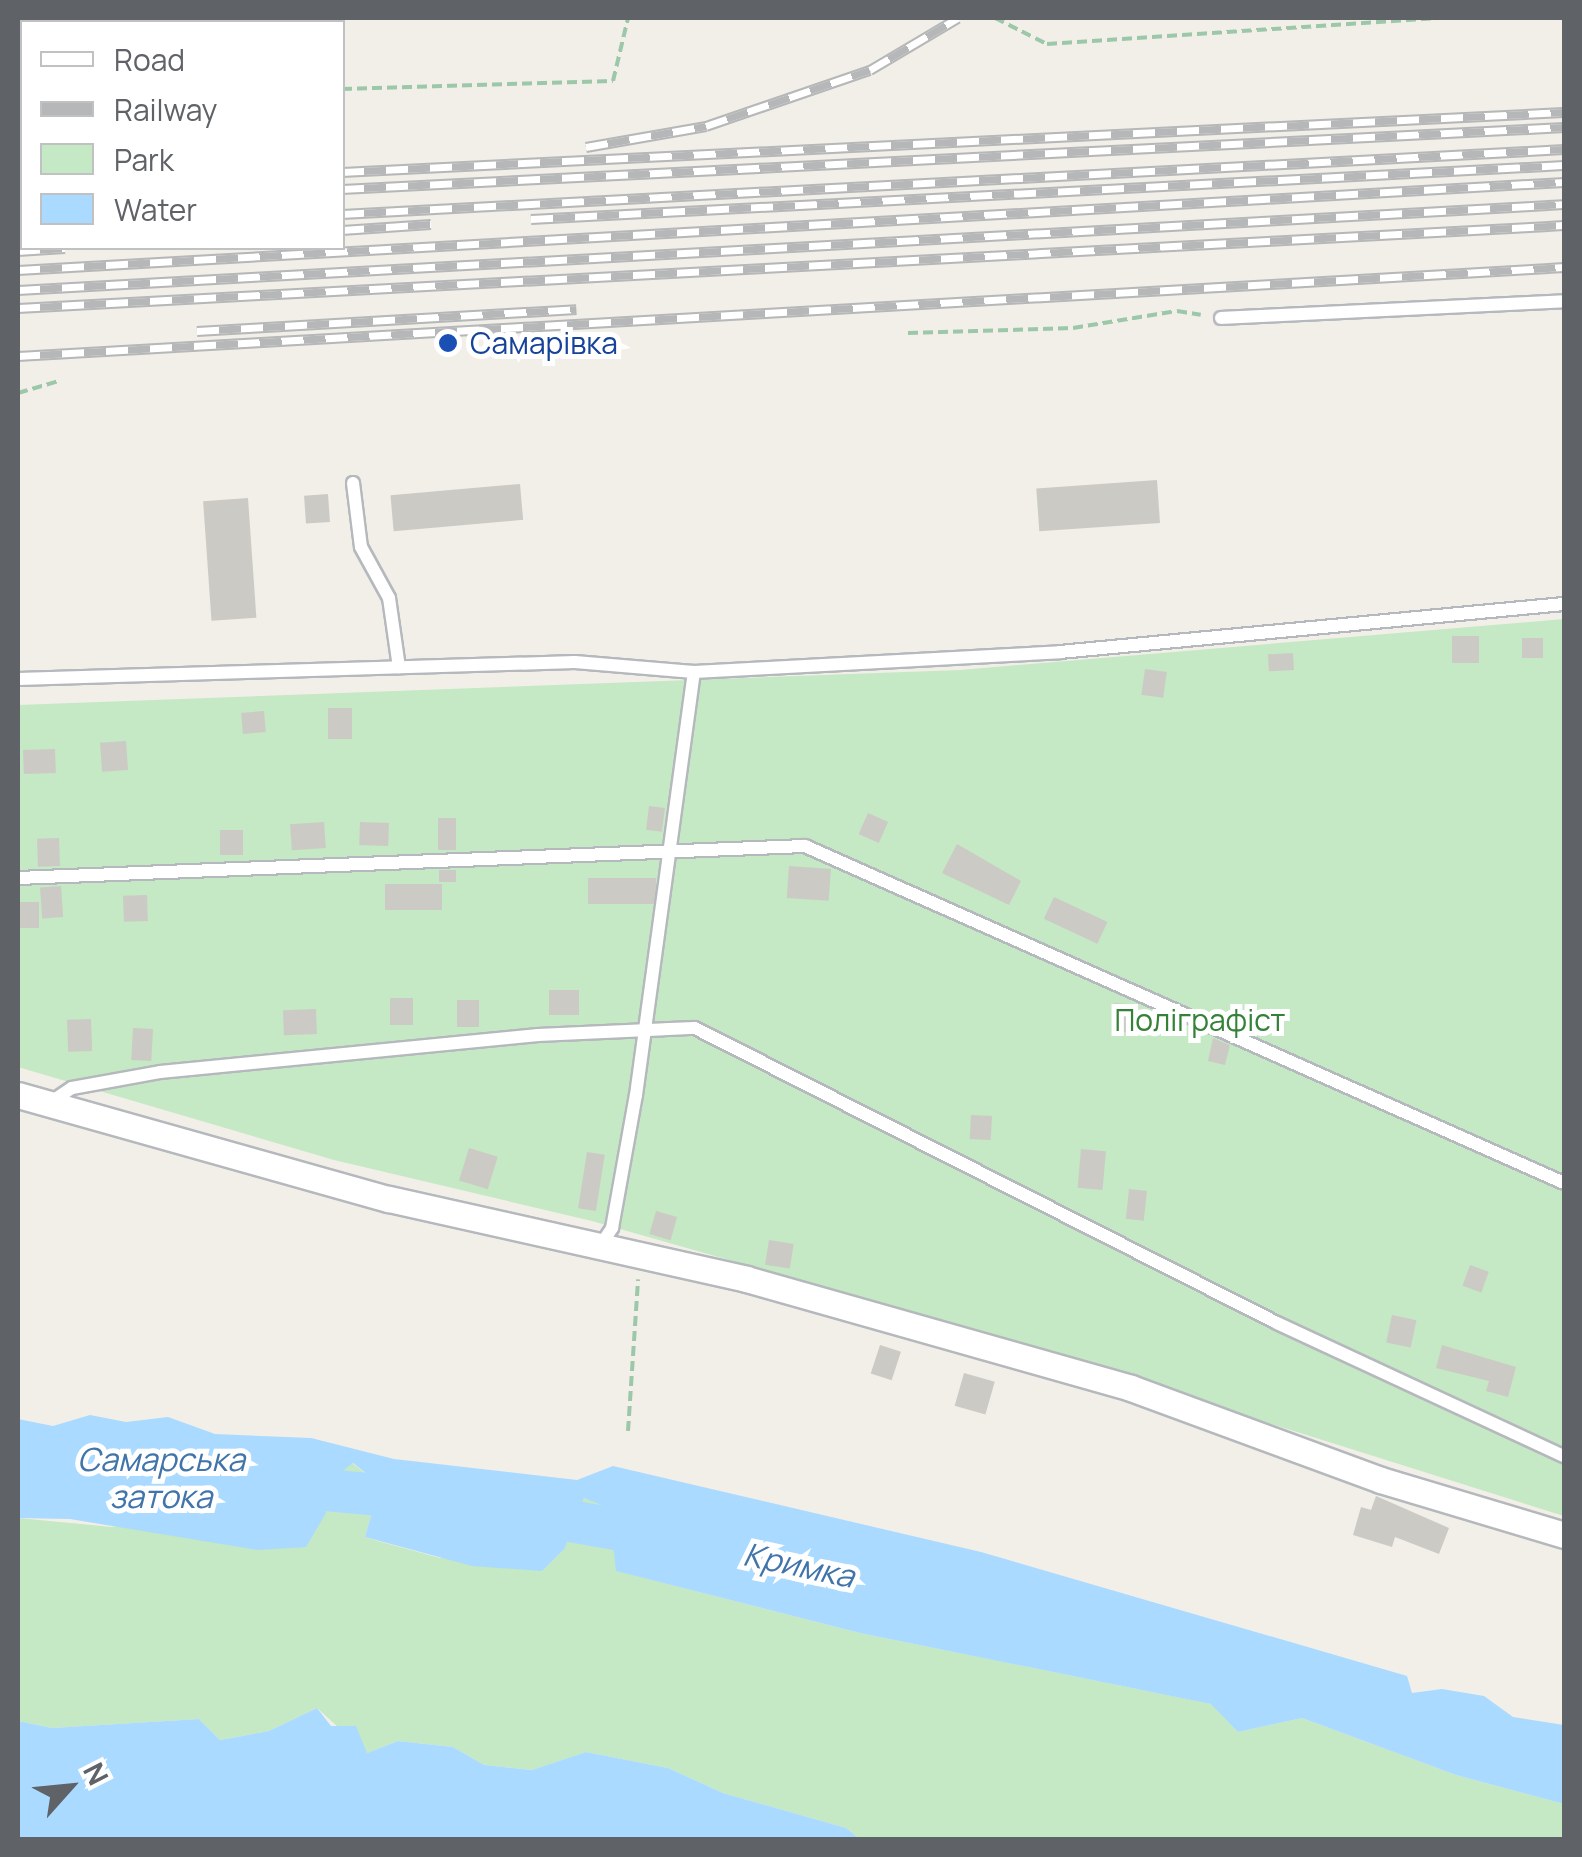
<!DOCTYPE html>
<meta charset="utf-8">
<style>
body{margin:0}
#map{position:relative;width:1582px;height:1857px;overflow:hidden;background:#f1efe8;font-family:Manrope,sans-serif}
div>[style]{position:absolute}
.green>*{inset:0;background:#c5e8c5}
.water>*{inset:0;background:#aadaff}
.river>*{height:42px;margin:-21px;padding:0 21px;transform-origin:21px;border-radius:21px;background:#aadaff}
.building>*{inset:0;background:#cccac5;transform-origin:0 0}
.path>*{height:4px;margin-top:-2px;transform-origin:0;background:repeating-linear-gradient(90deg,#9cc7a9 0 10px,transparent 0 15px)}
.roads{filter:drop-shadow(2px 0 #b5b8bc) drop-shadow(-2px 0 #b5b8bc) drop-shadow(0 2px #b5b8bc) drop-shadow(0 -2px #b5b8bc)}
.service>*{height:12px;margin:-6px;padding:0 6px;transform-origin:6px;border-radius:6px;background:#fff}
.minor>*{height:25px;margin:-12.5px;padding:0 12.5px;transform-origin:12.5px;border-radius:12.5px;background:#fff}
.rail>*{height:11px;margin-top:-5.5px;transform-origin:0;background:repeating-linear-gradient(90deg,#fff 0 22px,#b6b7b8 0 44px);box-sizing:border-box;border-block:2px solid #b6b7b8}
.dots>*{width:28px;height:28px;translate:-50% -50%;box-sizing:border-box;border:5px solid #fff;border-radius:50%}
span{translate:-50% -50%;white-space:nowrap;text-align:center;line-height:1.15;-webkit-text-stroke:10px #fff;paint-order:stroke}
.transit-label{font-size:30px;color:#164399}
.left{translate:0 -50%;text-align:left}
.park-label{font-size:30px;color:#348238}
.water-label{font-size:32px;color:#4174aa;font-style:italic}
.frame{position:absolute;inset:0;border:20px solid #5f6368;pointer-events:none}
.legend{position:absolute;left:20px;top:20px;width:325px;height:230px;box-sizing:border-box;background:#fff;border:2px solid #bfc1c3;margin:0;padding:12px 18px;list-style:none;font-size:30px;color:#5f6368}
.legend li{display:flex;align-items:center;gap:20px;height:50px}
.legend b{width:50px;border:2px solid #bfc1c3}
.north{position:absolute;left:20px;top:1737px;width:100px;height:100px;-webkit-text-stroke:8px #fff;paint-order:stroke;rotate:63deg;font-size:28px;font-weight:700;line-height:40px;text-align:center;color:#5f6368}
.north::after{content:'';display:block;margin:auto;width:35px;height:45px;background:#5f6368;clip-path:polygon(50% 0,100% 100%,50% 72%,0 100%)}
</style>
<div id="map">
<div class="green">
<i style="clip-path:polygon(1564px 619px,1564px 1516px,950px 1323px,592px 1221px,334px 1160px,18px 1067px,18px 705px,960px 670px)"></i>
<i style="clip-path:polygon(352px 1463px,380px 1484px,365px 1537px,378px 1541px,440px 1558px,565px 1548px,584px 1498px,609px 1507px,617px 1571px,860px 1633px,1212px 1704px,1238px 1732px,1302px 1718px,1456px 1775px,1564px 1804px,1564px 1839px,860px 1839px,846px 1828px,723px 1793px,668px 1768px,586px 1752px,532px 1770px,484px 1765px,453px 1747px,398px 1741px,367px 1753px,317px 1708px,269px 1731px,220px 1740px,199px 1719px,52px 1728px,18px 1721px,18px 1518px,112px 1527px,318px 1490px)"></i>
</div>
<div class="water">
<i style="clip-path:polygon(90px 1415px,126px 1422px,168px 1417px,215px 1434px,311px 1438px,394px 1459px,577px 1480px,613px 1466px,981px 1552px,1407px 1676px,1412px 1693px,1442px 1689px,1484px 1696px,1513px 1717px,1564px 1725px,1564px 1804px,1456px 1775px,1302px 1718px,1238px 1732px,1211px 1704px,860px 1633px,616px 1571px,609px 1508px,584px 1498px,565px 1548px,542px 1571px,472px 1566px,365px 1537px,380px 1484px,353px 1463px,318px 1490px,326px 1513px,306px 1547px,257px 1550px,70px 1519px,18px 1518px,18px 1419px,53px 1426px)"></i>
<i style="clip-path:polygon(317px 1708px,331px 1726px,356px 1726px,367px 1753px,398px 1741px,453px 1747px,484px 1765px,532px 1770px,586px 1752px,668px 1768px,723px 1793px,846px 1828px,860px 1839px,18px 1839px,18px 1721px,52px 1728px,199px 1719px,220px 1740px,269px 1731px)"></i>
</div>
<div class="river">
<i style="left:261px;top:1484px;width:174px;rotate:5.3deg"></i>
<i style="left:519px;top:1512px;width:149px;rotate:10deg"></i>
</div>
<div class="building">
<i style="left:1157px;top:480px;width:43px;height:121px;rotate:86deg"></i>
<i style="left:520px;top:484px;width:36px;height:130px;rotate:85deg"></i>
<i style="left:328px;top:494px;width:28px;height:24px;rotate:86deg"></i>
<i style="left:248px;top:498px;width:120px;height:45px;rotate:86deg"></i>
<i style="left:1452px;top:636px;width:27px;height:27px"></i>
<i style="left:1543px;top:638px;width:20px;height:21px;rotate:90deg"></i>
<i style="left:1293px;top:653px;width:17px;height:25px;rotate:87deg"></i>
<i style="left:1145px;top:669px;width:22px;height:26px;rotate:8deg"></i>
<i style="left:328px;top:708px;width:24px;height:31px"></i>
<i style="left:264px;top:711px;width:21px;height:23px;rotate:85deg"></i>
<i style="left:126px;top:741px;width:29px;height:26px;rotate:86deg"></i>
<i style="left:55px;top:749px;width:24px;height:32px;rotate:88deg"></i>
<i style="left:649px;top:806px;width:16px;height:24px;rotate:7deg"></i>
<i style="left:868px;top:813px;width:22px;height:23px;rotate:24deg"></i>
<i style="left:456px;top:818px;width:32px;height:18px;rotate:90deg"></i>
<i style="left:324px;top:822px;width:26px;height:34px;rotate:86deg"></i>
<i style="left:360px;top:822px;width:29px;height:23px;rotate:2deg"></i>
<i style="left:220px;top:830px;width:23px;height:25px"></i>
<i style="left:59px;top:838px;width:28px;height:22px;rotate:88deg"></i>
<i style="clip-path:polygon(957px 844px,1021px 881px,1009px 905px,942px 873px)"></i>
<i style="left:789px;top:866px;width:42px;height:32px;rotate:4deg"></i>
<i style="left:456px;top:870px;width:12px;height:17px;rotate:90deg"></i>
<i style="left:588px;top:878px;width:68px;height:26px"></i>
<i style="left:442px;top:884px;width:26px;height:57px;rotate:90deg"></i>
<i style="left:61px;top:886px;width:31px;height:21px;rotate:86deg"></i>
<i style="left:147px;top:895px;width:26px;height:24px;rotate:88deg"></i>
<i style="left:1054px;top:897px;width:59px;height:24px;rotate:25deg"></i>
<i style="left:18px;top:902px;width:21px;height:26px"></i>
<i style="left:549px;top:990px;width:30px;height:25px"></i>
<i style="left:413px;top:998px;width:27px;height:23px;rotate:90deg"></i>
<i style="left:457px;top:1000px;width:22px;height:27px"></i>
<i style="left:1114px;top:1003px;width:21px;height:28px;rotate:5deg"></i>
<i style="left:316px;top:1009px;width:25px;height:33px;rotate:88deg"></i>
<i style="left:91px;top:1019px;width:32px;height:24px;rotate:88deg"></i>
<i style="left:133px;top:1028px;width:20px;height:32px;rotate:3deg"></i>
<i style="clip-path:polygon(1213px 1038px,1230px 1045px,1225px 1065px,1208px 1061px)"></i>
<i style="left:971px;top:1115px;width:21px;height:24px;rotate:3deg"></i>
<i style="left:469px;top:1148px;width:30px;height:34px;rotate:17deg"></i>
<i style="left:1081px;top:1149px;width:25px;height:39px;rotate:5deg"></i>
<i style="left:587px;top:1152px;width:18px;height:57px;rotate:9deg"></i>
<i style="left:1129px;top:1189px;width:18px;height:30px;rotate:6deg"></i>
<i style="left:656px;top:1211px;width:22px;height:24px;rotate:16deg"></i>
<i style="left:769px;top:1240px;width:25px;height:25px;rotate:9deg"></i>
<i style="left:1470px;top:1265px;width:20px;height:22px;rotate:20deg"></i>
<i style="left:1392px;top:1315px;width:25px;height:28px;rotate:12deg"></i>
<i style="left:880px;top:1345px;width:22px;height:30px;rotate:18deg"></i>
<i style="clip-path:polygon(1442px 1345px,1516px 1367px,1508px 1397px,1486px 1391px,1489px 1381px,1436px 1368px)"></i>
<i style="left:964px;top:1373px;width:32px;height:34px;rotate:16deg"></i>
<i style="clip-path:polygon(1376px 1496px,1449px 1528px,1439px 1554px,1395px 1537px,1392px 1547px,1353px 1535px,1361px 1507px,1371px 1510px)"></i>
</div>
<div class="path">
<i style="left:995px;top:18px;width:58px;rotate:26.6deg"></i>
<i style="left:1047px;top:44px;width:392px;rotate:-3.8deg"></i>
<i style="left:342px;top:89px;width:271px;rotate:-1.7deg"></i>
<i style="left:613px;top:81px;width:65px;rotate:-76.6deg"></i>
<i style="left:18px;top:121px;width:4px;rotate:-14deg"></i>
<i style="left:908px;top:333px;width:165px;rotate:-1.7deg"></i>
<i style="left:1073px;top:328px;width:105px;rotate:-9.3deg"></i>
<i style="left:1177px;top:311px;width:24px;rotate:9deg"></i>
<i style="left:18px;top:393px;width:43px;rotate:-16.3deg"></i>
<i style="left:628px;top:1431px;width:152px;rotate:-86.2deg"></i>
</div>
<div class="roads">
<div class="service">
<i style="left:1221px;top:318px;width:343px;rotate:-2.8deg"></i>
<i style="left:353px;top:483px;width:64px;rotate:82.9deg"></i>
<i style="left:361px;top:547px;width:58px;rotate:61.2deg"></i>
<i style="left:389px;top:598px;width:70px;rotate:81.8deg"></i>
<i style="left:18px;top:679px;width:557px;rotate:-1.75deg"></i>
<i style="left:575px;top:662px;width:119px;rotate:4.8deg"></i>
<i style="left:694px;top:672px;width:367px;rotate:-3.1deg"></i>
<i style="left:1060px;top:652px;width:506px;rotate:-5.44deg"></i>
<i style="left:18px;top:878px;width:788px;rotate:-2.33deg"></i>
<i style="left:805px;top:846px;width:830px;rotate:23.94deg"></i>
<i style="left:51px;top:1102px;width:25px;rotate:-34deg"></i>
<i style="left:72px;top:1088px;width:89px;rotate:-10.3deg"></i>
<i style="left:160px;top:1072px;width:380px;rotate:-5.6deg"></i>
<i style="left:538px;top:1035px;width:157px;rotate:-2.6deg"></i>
<i style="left:695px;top:1028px;width:652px;rotate:26.88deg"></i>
<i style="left:1277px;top:1323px;width:316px;rotate:24.9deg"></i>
<i style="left:600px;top:1246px;width:22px;rotate:-56deg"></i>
<i style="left:612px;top:1228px;width:135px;rotate:-79.8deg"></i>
<i style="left:636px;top:1095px;width:427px;rotate:-82.2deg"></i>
</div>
<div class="minor">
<i style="left:18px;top:1095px;width:385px;rotate:15.7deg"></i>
<i style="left:389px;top:1199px;width:366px;rotate:12.6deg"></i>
<i style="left:746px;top:1279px;width:400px;rotate:15.8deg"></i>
<i style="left:1131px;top:1388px;width:266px;rotate:20.2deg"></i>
<i style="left:1381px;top:1480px;width:191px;rotate:16.7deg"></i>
</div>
</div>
<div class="rail">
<i style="left:586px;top:147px;width:122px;rotate:-9.9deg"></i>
<i style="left:706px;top:126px;width:173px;rotate:-18.9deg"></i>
<i style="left:870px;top:70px;width:102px;rotate:-30.6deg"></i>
<i style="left:342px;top:172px;width:1223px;rotate:-2.81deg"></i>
<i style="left:342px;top:189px;width:1224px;rotate:-2.9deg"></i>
<i style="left:18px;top:192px;width:4px"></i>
<i style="left:18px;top:211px;width:4px"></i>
<i style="left:342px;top:214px;width:1224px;rotate:-3.04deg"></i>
<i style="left:531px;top:219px;width:1034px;rotate:-2.99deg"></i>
<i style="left:342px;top:230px;width:89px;rotate:-3.9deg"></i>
<i style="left:18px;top:233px;width:4px;rotate:-14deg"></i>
<i style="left:18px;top:251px;width:47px;rotate:-3.7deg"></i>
<i style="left:18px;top:270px;width:1549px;rotate:-3.26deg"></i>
<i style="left:18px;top:290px;width:1548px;rotate:-3.18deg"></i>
<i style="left:18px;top:308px;width:1548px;rotate:-3.07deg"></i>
<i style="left:197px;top:331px;width:380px;rotate:-3.3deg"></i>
<i style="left:18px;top:356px;width:1549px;rotate:-3.29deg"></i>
</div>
<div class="dots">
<i style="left:448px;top:343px;background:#1a4fb4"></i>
</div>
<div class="transit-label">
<span class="left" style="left:470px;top:343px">Самарівка</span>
</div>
<div class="park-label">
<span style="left:1200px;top:1020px">Поліграфіст</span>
</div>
<div class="water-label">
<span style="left:161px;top:1478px">Самарська<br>затока</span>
<span style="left:799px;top:1565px;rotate:12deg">Кримка</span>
</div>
<div class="frame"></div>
<ul class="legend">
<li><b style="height:12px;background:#fff"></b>Road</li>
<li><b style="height:12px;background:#b6b7b8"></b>Railway</li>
<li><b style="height:28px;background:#c5e8c5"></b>Park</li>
<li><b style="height:28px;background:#aadaff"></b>Water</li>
</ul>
<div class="north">N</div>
</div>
